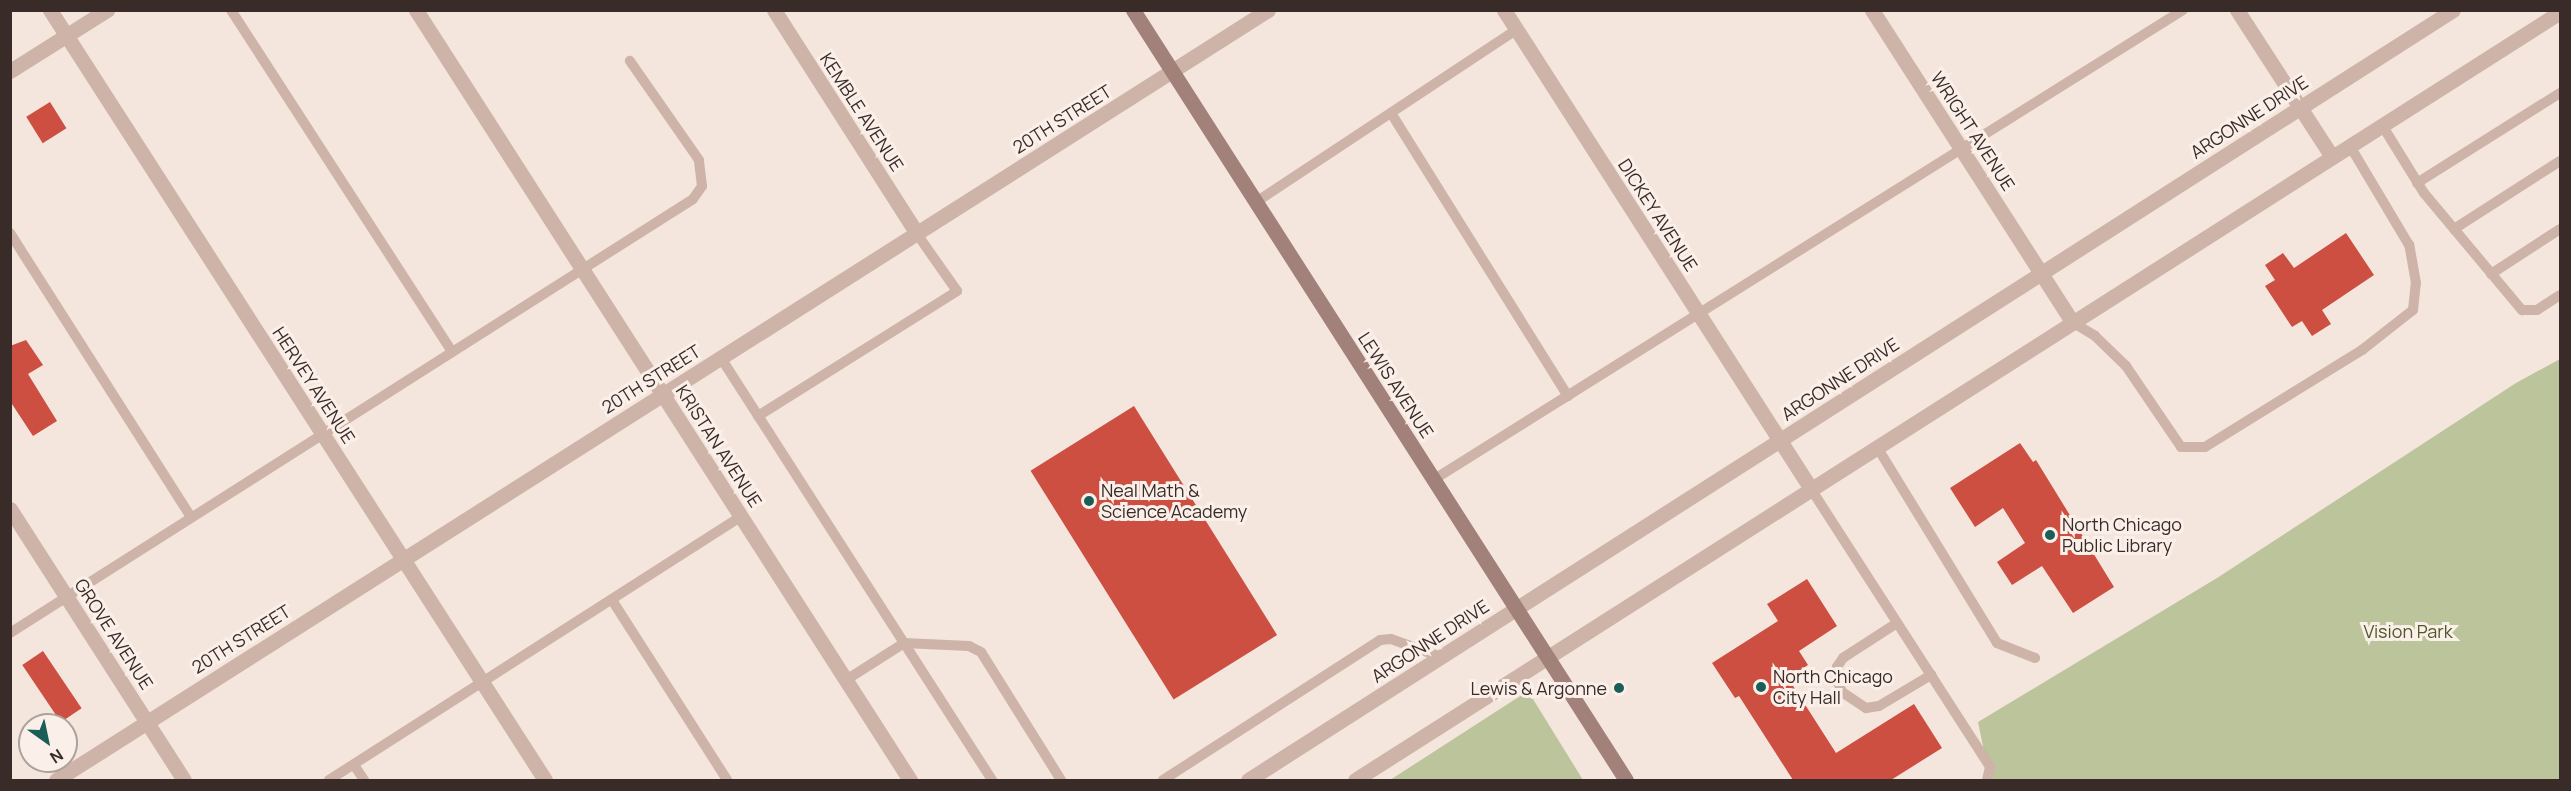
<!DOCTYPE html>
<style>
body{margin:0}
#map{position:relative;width:2571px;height:791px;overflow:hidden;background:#f4e5dd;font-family:Manrope,sans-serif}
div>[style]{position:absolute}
.green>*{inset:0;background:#bcc49b}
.building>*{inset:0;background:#cc4f42;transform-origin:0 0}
.service>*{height:10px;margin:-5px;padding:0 5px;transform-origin:5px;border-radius:5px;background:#cdb3a8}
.minor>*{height:15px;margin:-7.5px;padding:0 7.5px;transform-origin:7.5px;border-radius:7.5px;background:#cdb3a8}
.secondary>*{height:15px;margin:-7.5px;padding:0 7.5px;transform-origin:7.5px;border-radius:7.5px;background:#a18179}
.dots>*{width:16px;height:16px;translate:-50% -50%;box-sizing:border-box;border:3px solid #fbf0e9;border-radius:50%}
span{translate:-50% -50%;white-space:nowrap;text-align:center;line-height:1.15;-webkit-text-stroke:6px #fbf0e9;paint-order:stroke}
.street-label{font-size:18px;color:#392b28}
.poi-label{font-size:18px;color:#392b28}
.left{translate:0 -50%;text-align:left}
.right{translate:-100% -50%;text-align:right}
.park-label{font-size:18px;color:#4e592b}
.frame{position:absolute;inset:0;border:12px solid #392b28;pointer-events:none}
.north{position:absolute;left:18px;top:713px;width:60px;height:60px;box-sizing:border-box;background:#fbf0e9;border:2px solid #ada19c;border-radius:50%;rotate:147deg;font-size:16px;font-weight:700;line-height:24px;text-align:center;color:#392b28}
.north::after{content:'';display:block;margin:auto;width:21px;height:27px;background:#1b5d58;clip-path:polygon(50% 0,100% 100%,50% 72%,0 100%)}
</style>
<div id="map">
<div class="green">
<i style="clip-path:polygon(2560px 359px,2560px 780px,1990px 780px,1978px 722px,2217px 578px,2516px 383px)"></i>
<i style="clip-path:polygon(1528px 691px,1583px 780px,1390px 780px)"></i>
</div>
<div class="building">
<i style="left:50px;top:102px;width:31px;height:28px;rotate:58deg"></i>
<i style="clip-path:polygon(2346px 233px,2374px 275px,2322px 310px,2331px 324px,2312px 336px,2302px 321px,2292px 327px,2265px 286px,2275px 280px,2265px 265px,2283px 253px,2294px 268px)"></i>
<i style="clip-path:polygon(26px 340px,43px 365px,28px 374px,57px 421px,33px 436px,10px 401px,10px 346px)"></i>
<i style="left:1134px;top:406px;width:270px;height:122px;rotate:58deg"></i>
<i style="clip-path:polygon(2020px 443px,2033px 462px,2036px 460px,2114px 587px,2073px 613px,2042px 566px,2012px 585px,1997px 562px,2025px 543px,2003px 508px,1975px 527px,1950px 488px)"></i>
<i style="clip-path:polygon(1807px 579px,1837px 626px,1799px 651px,1808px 665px,1788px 678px,1836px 753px,1914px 704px,1942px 748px,1891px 780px,1793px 780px,1739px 696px,1735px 698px,1712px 663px,1778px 621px,1767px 604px)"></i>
<i style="left:43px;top:651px;width:69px;height:25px;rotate:56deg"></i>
</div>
<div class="service">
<i style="left:231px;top:10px;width:407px;rotate:57.1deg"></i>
<i style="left:1391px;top:113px;width:334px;rotate:58deg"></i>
<i style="left:2382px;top:125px;width:80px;rotate:58.3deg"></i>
<i style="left:2424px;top:193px;width:153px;rotate:50.1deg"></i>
<i style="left:2522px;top:310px;width:15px"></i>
<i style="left:2537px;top:310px;width:27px;rotate:-33deg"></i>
<i style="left:2417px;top:183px;width:169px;rotate:-32.2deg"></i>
<i style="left:1256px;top:202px;width:312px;rotate:-33.5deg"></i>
<i style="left:2454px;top:229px;width:126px;rotate:-32.7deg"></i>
<i style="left:10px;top:233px;width:337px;rotate:57.5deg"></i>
<i style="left:2491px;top:274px;width:82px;rotate:-33.1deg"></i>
<i style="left:2072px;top:322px;width:27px;rotate:31deg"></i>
<i style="left:2095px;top:336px;width:43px;rotate:44.1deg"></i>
<i style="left:2126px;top:366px;width:98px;rotate:55.8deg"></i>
<i style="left:2181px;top:447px;width:24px"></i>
<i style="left:2205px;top:447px;width:185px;rotate:-31.7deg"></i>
<i style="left:2362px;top:350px;width:65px;rotate:-38.1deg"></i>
<i style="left:2413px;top:310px;width:27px;rotate:-84deg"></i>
<i style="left:2416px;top:283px;width:39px;rotate:-100deg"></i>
<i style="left:2409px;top:245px;width:115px;rotate:-120.8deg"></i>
<i style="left:721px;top:358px;width:502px;rotate:57.29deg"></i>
<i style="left:758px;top:416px;width:235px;rotate:-32.1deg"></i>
<i style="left:957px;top:291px;width:70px;rotate:-125.1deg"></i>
<i style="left:1877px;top:447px;width:230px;rotate:58.5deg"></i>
<i style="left:1997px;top:643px;width:41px;rotate:21.5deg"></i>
<i style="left:1433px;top:480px;width:885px;rotate:-32.07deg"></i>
<i style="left:1811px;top:489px;width:331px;rotate:57.2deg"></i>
<i style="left:1990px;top:767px;width:13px;rotate:103deg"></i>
<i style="left:612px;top:600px;width:214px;rotate:57.4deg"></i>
<i style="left:1897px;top:623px;width:64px;rotate:147.1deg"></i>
<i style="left:1843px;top:658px;width:11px;rotate:124deg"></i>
<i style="left:1837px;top:667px;width:13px;rotate:90deg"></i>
<i style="left:1837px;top:680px;width:13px;rotate:67deg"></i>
<i style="left:1842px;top:692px;width:29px;rotate:34deg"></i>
<i style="left:1866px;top:708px;width:13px;rotate:-9deg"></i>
<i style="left:1879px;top:706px;width:61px;rotate:-30.8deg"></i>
<i style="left:10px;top:633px;width:809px;rotate:-32.43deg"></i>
<i style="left:693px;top:199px;width:16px;rotate:-55deg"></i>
<i style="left:702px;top:186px;width:26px;rotate:-97deg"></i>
<i style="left:699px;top:160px;width:121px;rotate:-124.9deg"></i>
<i style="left:846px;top:680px;width:69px;rotate:-32.5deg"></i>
<i style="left:904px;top:643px;width:65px;rotate:2.6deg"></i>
<i style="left:969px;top:646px;width:13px;rotate:27deg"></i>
<i style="left:981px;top:652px;width:151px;rotate:58deg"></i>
<i style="left:354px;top:765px;width:18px;rotate:56deg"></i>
<i style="left:329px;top:780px;width:489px;rotate:-32.6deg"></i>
<i style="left:1163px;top:780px;width:258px;rotate:-32.8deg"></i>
<i style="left:1380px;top:640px;width:11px;rotate:-5deg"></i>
<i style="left:1391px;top:639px;width:53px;rotate:19.8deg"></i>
</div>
<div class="minor">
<i style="left:50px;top:10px;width:915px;rotate:57.26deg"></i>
<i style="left:416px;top:10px;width:915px;rotate:57.32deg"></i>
<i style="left:774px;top:10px;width:266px;rotate:57.4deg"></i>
<i style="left:1504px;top:10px;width:569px;rotate:57.34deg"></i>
<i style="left:1872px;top:10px;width:371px;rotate:57.3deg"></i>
<i style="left:2237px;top:10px;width:175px;rotate:57.1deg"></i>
<i style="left:10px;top:71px;width:115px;rotate:-32.2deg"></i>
<i style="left:10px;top:509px;width:322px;rotate:57.3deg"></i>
<i style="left:56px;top:780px;width:1436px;rotate:-32.43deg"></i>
<i style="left:1248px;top:780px;width:1430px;rotate:-32.58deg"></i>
<i style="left:1355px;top:780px;width:1429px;rotate:-32.51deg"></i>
</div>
<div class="secondary">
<i style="left:1133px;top:10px;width:914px;rotate:57.37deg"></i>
</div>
<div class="dots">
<i style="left:1089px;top:501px;background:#1b5d58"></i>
<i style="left:2050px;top:535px;background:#1b5d58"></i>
<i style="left:1761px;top:687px;background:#1b5d58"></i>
<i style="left:1619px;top:688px;background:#1b5d58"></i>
</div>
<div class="street-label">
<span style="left:862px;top:112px;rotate:57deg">KEMBLE AVENUE</span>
<span style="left:2249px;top:117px;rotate:-33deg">ARGONNE DRIVE</span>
<span style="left:1062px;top:119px;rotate:-32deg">20TH STREET</span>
<span style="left:1973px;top:131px;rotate:57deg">WRIGHT AVENUE</span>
<span style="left:1658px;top:215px;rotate:57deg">DICKEY AVENUE</span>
<span style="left:651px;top:379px;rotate:-32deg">20TH STREET</span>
<span style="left:1840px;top:379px;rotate:-33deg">ARGONNE DRIVE</span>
<span style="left:314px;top:385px;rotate:57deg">HERVEY AVENUE</span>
<span style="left:1396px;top:385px;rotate:57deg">LEWIS AVENUE</span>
<span style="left:719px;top:446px;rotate:57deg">KRISTAN AVENUE</span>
<span style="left:114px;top:634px;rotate:57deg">GROVE AVENUE</span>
<span style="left:241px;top:639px;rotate:-32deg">20TH STREET</span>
<span style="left:1430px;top:641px;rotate:-33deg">ARGONNE DRIVE</span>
</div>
<div class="poi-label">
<span class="left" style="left:1101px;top:501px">Neal Math &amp;<br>Science Academy</span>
<span class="left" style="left:2062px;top:535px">North Chicago<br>Public Library</span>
<span class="left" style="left:1773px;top:687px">North Chicago<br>City Hall</span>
<span class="right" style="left:1607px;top:688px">Lewis &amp; Argonne</span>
</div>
<div class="park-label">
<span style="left:2408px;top:631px">Vision Park</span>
</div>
<div class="frame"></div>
<div class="north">N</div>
</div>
